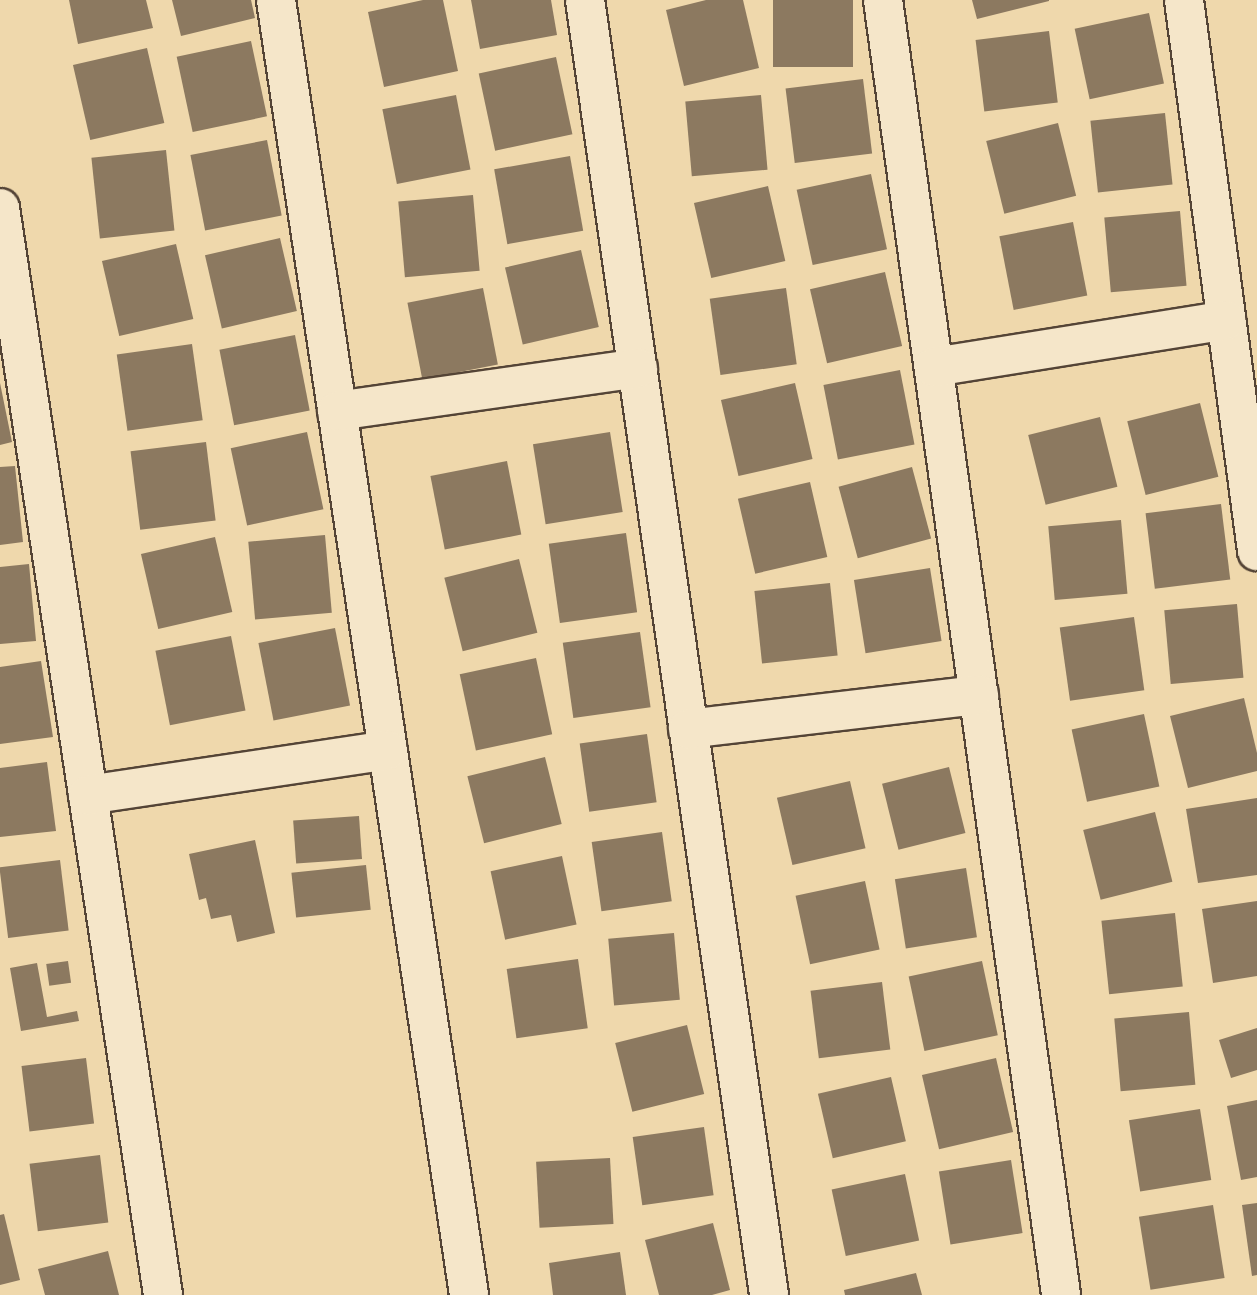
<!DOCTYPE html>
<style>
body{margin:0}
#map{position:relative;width:1257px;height:1295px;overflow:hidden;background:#efd8ac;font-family:"EB Garamond",serif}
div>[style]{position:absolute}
.building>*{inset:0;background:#8c7960;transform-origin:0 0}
.roads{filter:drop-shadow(2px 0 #544436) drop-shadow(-2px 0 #544436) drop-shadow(0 2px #544436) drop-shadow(0 -2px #544436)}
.minor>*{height:38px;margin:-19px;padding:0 19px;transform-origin:19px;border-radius:19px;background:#f5e6c9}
span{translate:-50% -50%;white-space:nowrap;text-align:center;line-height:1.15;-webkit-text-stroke:6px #f5e6c9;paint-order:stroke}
</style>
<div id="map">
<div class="building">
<i style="clip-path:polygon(69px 0,146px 0,153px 28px,78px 44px)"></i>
<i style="clip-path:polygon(172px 0,251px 0,255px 18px,181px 36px)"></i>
<i style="clip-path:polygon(423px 0,443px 0,458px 71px,384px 87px,368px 12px)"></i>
<i style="clip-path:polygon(471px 0,551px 0,557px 35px,480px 49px)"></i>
<i style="clip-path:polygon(706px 0,743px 0,759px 68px,684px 86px,666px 10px)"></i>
<i style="left:773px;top:0;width:80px;height:67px"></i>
<i style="clip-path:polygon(972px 0,1049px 0,1049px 1px,977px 19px)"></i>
<i style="left:1149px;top:13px;width:72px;height:76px;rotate:78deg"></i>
<i style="left:1049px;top:31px;width:72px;height:74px;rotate:83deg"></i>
<i style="left:251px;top:41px;width:77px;height:76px;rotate:78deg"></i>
<i style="left:147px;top:48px;width:77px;height:76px;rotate:77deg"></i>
<i style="left:556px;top:57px;width:79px;height:79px;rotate:78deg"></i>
<i style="left:863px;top:79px;width:75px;height:78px;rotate:83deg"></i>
<i style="left:456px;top:95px;width:76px;height:75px;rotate:79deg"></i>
<i style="left:761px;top:95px;width:75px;height:76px;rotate:85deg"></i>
<i style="left:1165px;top:113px;width:72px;height:75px;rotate:84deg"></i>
<i style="left:1058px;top:123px;width:75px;height:74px;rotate:76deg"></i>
<i style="left:267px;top:140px;width:77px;height:78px;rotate:79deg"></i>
<i style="left:166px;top:150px;width:81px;height:75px;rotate:84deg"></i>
<i style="left:570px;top:156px;width:76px;height:77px;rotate:80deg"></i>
<i style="left:871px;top:174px;width:77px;height:76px;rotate:78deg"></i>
<i style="left:768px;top:186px;width:77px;height:76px;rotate:77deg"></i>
<i style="left:473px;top:195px;width:76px;height:75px;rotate:85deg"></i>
<i style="left:1180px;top:211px;width:75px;height:76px;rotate:85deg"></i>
<i style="left:1073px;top:222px;width:75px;height:75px;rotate:79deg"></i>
<i style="left:280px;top:238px;width:75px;height:77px;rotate:77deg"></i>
<i style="left:176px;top:244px;width:77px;height:76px;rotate:77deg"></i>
<i style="left:581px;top:250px;width:79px;height:78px;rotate:77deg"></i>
<i style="left:885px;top:272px;width:76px;height:77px;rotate:77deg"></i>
<i style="left:483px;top:288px;width:78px;height:77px;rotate:79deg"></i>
<i style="left:786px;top:288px;width:77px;height:77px;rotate:82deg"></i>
<i style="left:295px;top:335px;width:77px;height:77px;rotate:79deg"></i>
<i style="left:192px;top:344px;width:77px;height:76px;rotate:82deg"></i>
<i style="left:900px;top:370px;width:76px;height:78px;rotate:79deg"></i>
<i style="clip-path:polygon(0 383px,12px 442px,0 445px)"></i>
<i style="left:795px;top:383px;width:78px;height:76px;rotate:77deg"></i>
<i style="left:1200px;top:403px;width:76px;height:75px;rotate:76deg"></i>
<i style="left:1100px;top:417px;width:72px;height:74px;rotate:76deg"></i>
<i style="left:307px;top:432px;width:79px;height:78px;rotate:78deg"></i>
<i style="left:610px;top:432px;width:81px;height:78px;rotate:81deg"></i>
<i style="left:206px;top:442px;width:79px;height:76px;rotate:83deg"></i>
<i style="left:507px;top:461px;width:75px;height:78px;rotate:79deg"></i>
<i style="clip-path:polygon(15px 466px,23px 542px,0 545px,0 467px)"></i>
<i style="left:912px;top:467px;width:74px;height:76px;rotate:75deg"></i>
<i style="left:810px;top:482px;width:77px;height:74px;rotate:77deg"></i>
<i style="left:1221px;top:504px;width:76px;height:76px;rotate:83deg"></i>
<i style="left:1121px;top:520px;width:74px;height:73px;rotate:85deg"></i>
<i style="left:626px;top:533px;width:80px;height:78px;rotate:82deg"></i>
<i style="left:325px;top:535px;width:78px;height:77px;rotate:85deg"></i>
<i style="left:215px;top:537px;width:77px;height:76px;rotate:77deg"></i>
<i style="left:519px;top:559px;width:76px;height:77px;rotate:76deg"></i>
<i style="clip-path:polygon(29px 564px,36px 641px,0 644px,0 567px)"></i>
<i style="left:930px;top:568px;width:74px;height:77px;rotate:81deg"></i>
<i style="left:830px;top:583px;width:73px;height:76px;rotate:84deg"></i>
<i style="left:1237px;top:604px;width:74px;height:73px;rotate:85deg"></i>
<i style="left:1134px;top:617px;width:74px;height:75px;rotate:82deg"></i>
<i style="left:335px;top:628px;width:79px;height:78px;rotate:79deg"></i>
<i style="left:640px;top:632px;width:76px;height:78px;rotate:82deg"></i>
<i style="left:231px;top:636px;width:76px;height:77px;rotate:79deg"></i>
<i style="left:536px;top:658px;width:78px;height:78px;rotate:78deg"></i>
<i style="clip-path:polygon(41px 661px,53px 737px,0 744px,0 667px)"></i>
<i style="clip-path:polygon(1244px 698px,1257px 753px,1257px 771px,1188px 788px,1170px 716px)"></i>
<i style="left:1144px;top:714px;width:74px;height:74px;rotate:78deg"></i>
<i style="left:647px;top:734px;width:69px;height:68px;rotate:82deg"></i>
<i style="left:545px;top:757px;width:69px;height:80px;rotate:76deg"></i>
<i style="clip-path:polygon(47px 762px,56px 831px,0 837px,0 768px)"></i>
<i style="left:949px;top:767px;width:68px;height:69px;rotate:76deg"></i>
<i style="left:850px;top:781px;width:69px;height:75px;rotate:77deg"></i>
<i style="clip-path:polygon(1257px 798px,1257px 875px,1198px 883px,1186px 809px)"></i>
<i style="left:1155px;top:812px;width:72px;height:74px;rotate:76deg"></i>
<i style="left:359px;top:816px;width:43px;height:66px;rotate:86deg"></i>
<i style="left:662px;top:832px;width:70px;height:71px;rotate:82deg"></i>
<i style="clip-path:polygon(255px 840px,275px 933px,237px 942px,231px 915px,211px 919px,206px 898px,199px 900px,189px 854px)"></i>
<i style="left:562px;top:856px;width:70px;height:73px;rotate:78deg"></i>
<i style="left:60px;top:860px;width:71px;height:61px;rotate:83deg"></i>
<i style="left:366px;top:865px;width:45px;height:75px;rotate:84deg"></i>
<i style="left:966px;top:868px;width:70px;height:72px;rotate:81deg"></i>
<i style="left:865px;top:881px;width:70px;height:71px;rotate:78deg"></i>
<i style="clip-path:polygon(1257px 901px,1257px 976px,1213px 983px,1202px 909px)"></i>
<i style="left:1175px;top:913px;width:74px;height:74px;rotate:84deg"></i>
<i style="left:674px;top:933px;width:67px;height:66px;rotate:85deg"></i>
<i style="left:578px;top:959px;width:70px;height:72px;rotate:82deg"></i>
<i style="left:68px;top:961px;width:22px;height:22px;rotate:82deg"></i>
<i style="left:982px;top:961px;width:76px;height:75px;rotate:78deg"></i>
<i style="clip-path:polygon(37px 963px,47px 1017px,77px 1011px,79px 1021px,21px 1031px,10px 968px)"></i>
<i style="left:882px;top:982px;width:68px;height:72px;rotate:83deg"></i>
<i style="left:1189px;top:1012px;width:73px;height:75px;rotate:85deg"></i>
<i style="left:687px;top:1025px;width:71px;height:74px;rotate:76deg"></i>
<i style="clip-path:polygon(1257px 1028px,1257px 1070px,1231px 1078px,1219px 1040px)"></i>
<i style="left:86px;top:1058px;width:66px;height:65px;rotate:83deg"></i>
<i style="left:996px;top:1058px;width:76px;height:76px;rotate:77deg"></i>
<i style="left:891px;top:1077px;width:66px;height:75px;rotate:77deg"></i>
<i style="clip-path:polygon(1257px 1100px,1257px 1177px,1241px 1180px,1227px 1106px)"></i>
<i style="left:1200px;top:1109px;width:72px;height:72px;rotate:81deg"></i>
<i style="left:704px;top:1127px;width:69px;height:72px;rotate:82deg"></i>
<i style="left:100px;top:1155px;width:68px;height:71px;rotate:83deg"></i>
<i style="left:610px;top:1158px;width:66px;height:74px;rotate:87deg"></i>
<i style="left:1011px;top:1160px;width:74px;height:73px;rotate:81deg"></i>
<i style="left:905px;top:1174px;width:68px;height:75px;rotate:78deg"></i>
<i style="clip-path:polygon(1257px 1203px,1257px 1275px,1252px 1276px,1242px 1205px)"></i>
<i style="left:1213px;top:1205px;width:74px;height:75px;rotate:81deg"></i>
<i style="clip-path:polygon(4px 1214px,20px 1280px,0 1285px,0 1215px)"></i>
<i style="clip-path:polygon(713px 1223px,730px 1290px,712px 1295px,659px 1295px,645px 1240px)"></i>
<i style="clip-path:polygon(108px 1251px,119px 1295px,45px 1295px,38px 1269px)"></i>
<i style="clip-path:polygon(620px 1252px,626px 1295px,553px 1295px,549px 1263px)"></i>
<i style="clip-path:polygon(916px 1273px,922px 1295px,845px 1295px,844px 1290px)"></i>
</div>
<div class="roads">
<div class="minor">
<i style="left:276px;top:0;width:1309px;rotate:81.52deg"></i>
<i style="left:585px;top:0;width:1308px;rotate:81.91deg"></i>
<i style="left:883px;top:0;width:1307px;rotate:82.17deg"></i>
<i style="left:1184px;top:0;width:556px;rotate:82.45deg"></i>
<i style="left:0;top:208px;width:1099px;rotate:81.47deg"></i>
<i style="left:934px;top:367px;width:296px;rotate:-9.1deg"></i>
<i style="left:337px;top:411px;width:304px;rotate:-8.1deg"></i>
<i style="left:688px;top:729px;width:293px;rotate:-6.7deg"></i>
<i style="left:88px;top:795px;width:303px;rotate:-8.5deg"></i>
</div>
</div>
</div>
